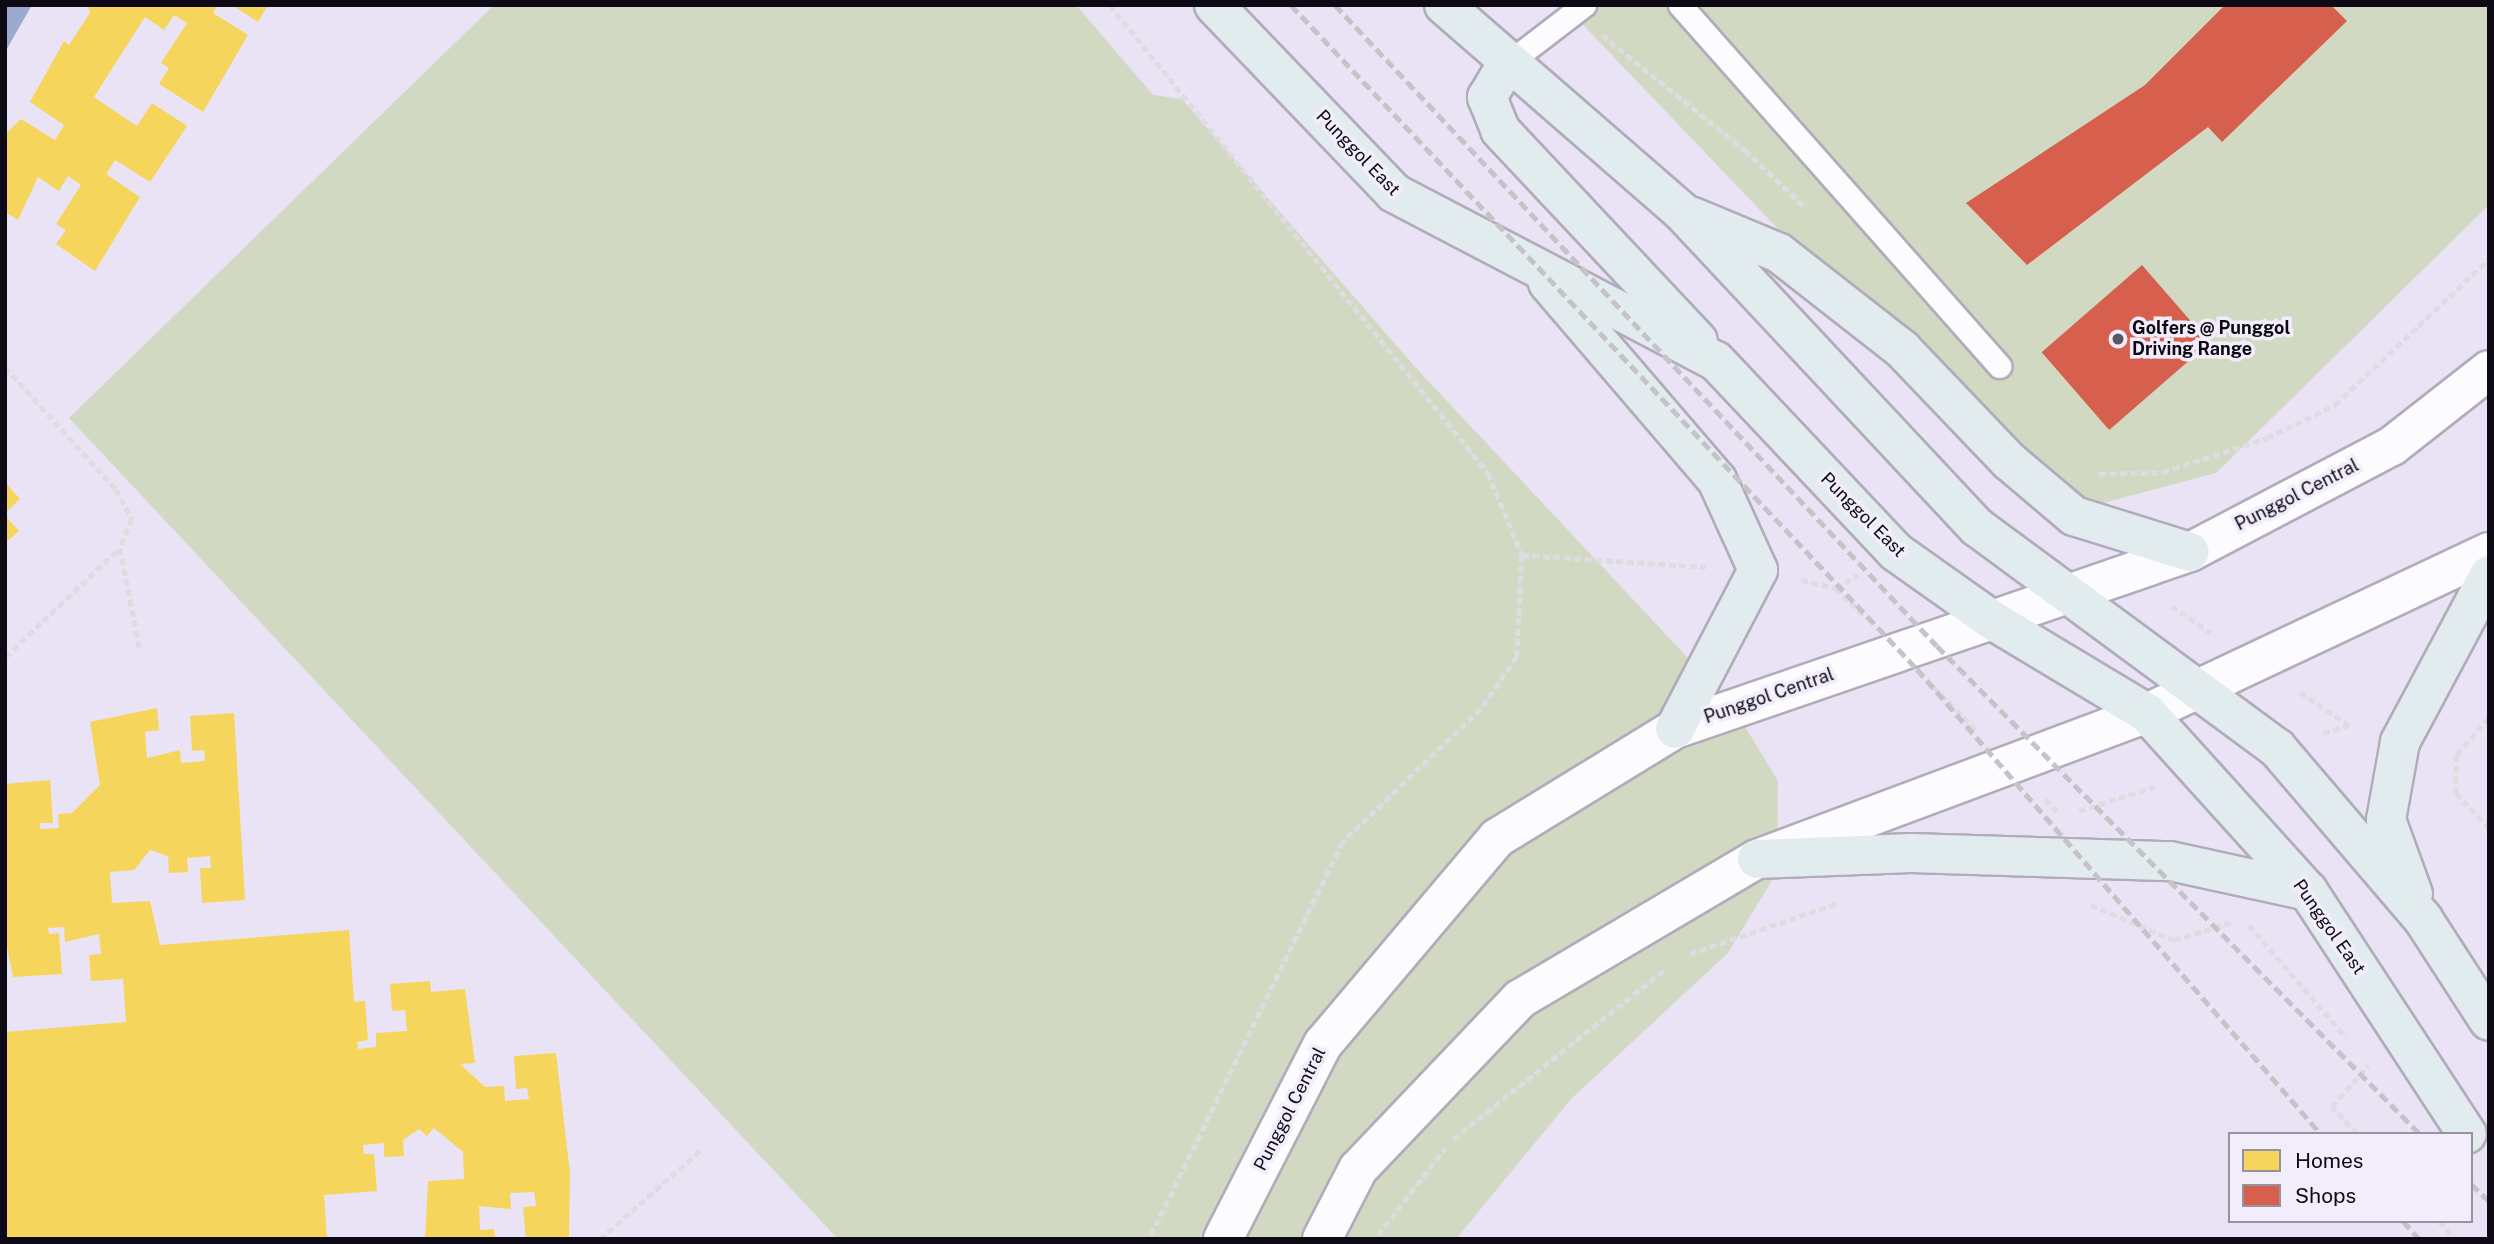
<!DOCTYPE html>
<style>
body{margin:0}
#map{position:relative;width:2494px;height:1244px;overflow:hidden;background:#eae3f5;font-family:"Public Sans",sans-serif}
div>[style]{position:absolute}
.green>*{inset:0;background:#d2d9c2}
.water>*{inset:0;background:#9ca9d0}
.homes>*{inset:0;background:#f6d55c}
.shops>*{inset:0;background:#d6604d;transform-origin:0 0}
.path>*{height:4.5px;margin-top:-2.25px;transform-origin:0;background:repeating-linear-gradient(90deg,#dedbe1 0 7px,transparent 0 10.5px)}
.roads{filter:drop-shadow(2px 0 #b1abba) drop-shadow(-2px 0 #b1abba) drop-shadow(0 2px #b1abba) drop-shadow(0 -2px #b1abba)}
.lane>*{height:23px;margin:-11.5px;padding:0 11.5px;transform-origin:11.5px;border-radius:11.5px;background:#fcfbfe}
.secondary>*{height:38px;margin:-19px;padding:0 19px;transform-origin:19px;border-radius:19px;background:#fcfbfe}
.primary>*{height:38px;margin:-19px;padding:0 19px;transform-origin:19px;border-radius:19px;background:#e2ecee}
.rail>*{height:5px;margin-top:-2.5px;transform-origin:0;background:repeating-linear-gradient(90deg,#c5c3c8 0 10px,transparent 0 15px)}
.dots>*{width:19px;height:19px;translate:-50% -50%;box-sizing:border-box;border:4px solid #f2edfa;border-radius:50%}
span{translate:-50% -50%;white-space:nowrap;text-align:center;line-height:1.15;-webkit-text-stroke:7px #f2edfa;paint-order:stroke}
.street-label{font-size:18px;color:#0e0a15}
.poi-label{font-size:18px;color:#0e0a15;font-weight:700}
.left{translate:0 -50%;text-align:left}
.frame{position:absolute;inset:0;border:7px solid #0e0a15;pointer-events:none}
.legend{position:absolute;left:2228px;top:1132px;width:245px;height:91px;box-sizing:border-box;background:#f2edfa;border:2px solid #97929e;margin:0;padding:9px 12px;list-style:none;font-size:21px;color:#0e0a15}
.legend li{display:flex;align-items:center;gap:14px;height:35px}
.legend b{width:35px;border:2px solid #97929e}
</style>
<div id="map">
<div class="green">
<i style="clip-path:polygon(494px 5px,1076px 5px,1153px 95px,1182px 99px,1416px 368px,1732px 705px,1778px 781px,1777px 872px,1728px 953px,1571px 1099px,1456px 1239px,838px 1239px,69px 418px)"></i>
<i style="clip-path:polygon(1564px 5px,2489px 5px,2489px 205px,2216px 473px,2103px 503px,2015px 477px)"></i>
</div>
<div class="water">
<i style="clip-path:polygon(5px 5px,32px 5px,5px 52px)"></i>
</div>
<div class="homes">
<i style="clip-path:polygon(87px 5px,217px 5px,213px 13px,248px 35px,203px 112px,159px 84px,169px 68px,161px 63px,187px 23px,174px 15px,164px 30px,145px 17px,94px 97px,137px 126px,152px 103px,187px 126px,150px 182px,115px 160px,106px 174px,140px 197px,95px 271px,56px 244px,66px 230px,56px 224px,81px 185px,68px 176px,59px 191px,38px 177px,18px 220px,5px 212px,5px 134px,21px 119px,55px 140px,64px 125px,30px 102px,64px 41px,69px 45px,90px 13px)"></i>
<i style="clip-path:polygon(232px 5px,268px 5px,258px 22px)"></i>
<i style="clip-path:polygon(5px 482px,20px 499px,5px 513px)"></i>
<i style="clip-path:polygon(5px 516px,19px 531px,5px 543px)"></i>
<i style="clip-path:polygon(157px 708px,159px 730px,145px 732px,147px 758px,180px 750px,181px 763px,205px 761px,204px 750px,192px 751px,190px 716px,234px 713px,245px 900px,202px 903px,200px 868px,211px 868px,210px 856px,187px 858px,188px 872px,169px 873px,168px 856px,150px 850px,134px 870px,110px 872px,112px 903px,150px 901px,160px 945px,349px 930px,354px 1002px,365px 1001px,368px 1040px,357px 1042px,358px 1049px,376px 1047px,376px 1033px,407px 1031px,405px 1010px,392px 1011px,390px 984px,430px 981px,431px 992px,465px 989px,475px 1063px,460px 1064px,485px 1087px,504px 1086px,505px 1101px,529px 1099px,527px 1088px,516px 1089px,514px 1056px,556px 1053px,570px 1173px,569px 1237px,526px 1239px,523px 1207px,536px 1206px,534px 1192px,510px 1193px,511px 1209px,479px 1206px,480px 1230px,494px 1229px,495px 1239px,425px 1239px,428px 1181px,464px 1179px,463px 1152px,434px 1128px,427px 1136px,419px 1129px,403px 1140px,404px 1156px,384px 1157px,384px 1143px,363px 1145px,364px 1154px,374px 1154px,377px 1191px,324px 1195px,327px 1239px,5px 1239px,5px 1032px,126px 1022px,123px 979px,91px 981px,89px 955px,101px 954px,99px 934px,65px 942px,64px 927px,48px 928px,49px 934px,59px 933px,62px 974px,13px 977px,5px 937px,5px 784px,50px 780px,53px 823px,40px 823px,40px 829px,59px 828px,58px 814px,72px 813px,100px 785px,90px 722px)"></i>
</div>
<div class="shops">
<i style="clip-path:polygon(2225px 5px,2331px 5px,2347px 21px,2222px 142px,2208px 127px,2027px 265px,1966px 203px,2145px 85px)"></i>
<i style="left:2142px;top:265px;width:103px;height:133px;rotate:49deg"></i>
</div>
<div class="path">
<i style="left:1110px;top:5px;width:602px;rotate:51.07deg"></i>
<i style="left:1488px;top:473px;width:89px;rotate:67.5deg"></i>
<i style="left:1522px;top:555px;width:102px;rotate:92.8deg"></i>
<i style="left:1517px;top:657px;width:63px;rotate:124.7deg"></i>
<i style="left:1481px;top:709px;width:192px;rotate:136.1deg"></i>
<i style="left:1343px;top:842px;width:442px;rotate:116deg"></i>
<i style="left:1602px;top:35px;width:184px;rotate:38.8deg"></i>
<i style="left:1745px;top:150px;width:84px;rotate:43.6deg"></i>
<i style="left:5px;top:367px;width:165px;rotate:47.7deg"></i>
<i style="left:116px;top:489px;width:34px;rotate:62deg"></i>
<i style="left:132px;top:519px;width:31px;rotate:112deg"></i>
<i style="left:120px;top:548px;width:104px;rotate:78.9deg"></i>
<i style="left:2099px;top:474px;width:64px;rotate:-1.8deg"></i>
<i style="left:2163px;top:472px;width:109px;rotate:-18.1deg"></i>
<i style="left:2267px;top:438px;width:76px;rotate:-25.9deg"></i>
<i style="left:2335px;top:405px;width:212px;rotate:-43.5deg"></i>
<i style="left:1522px;top:555px;width:184px;rotate:3.7deg"></i>
<i style="left:1801px;top:580px;width:36px;rotate:13deg"></i>
<i style="left:1836px;top:588px;width:26px;rotate:-31deg"></i>
<i style="left:1836px;top:588px;width:40px;rotate:45deg"></i>
<i style="left:2172px;top:606px;width:47px;rotate:34.7deg"></i>
<i style="left:5px;top:657px;width:158px;rotate:-43.5deg"></i>
<i style="left:1934px;top:687px;width:62px;rotate:45.7deg"></i>
<i style="left:2300px;top:692px;width:59px;rotate:34deg"></i>
<i style="left:2489px;top:718px;width:49px;rotate:130.9deg"></i>
<i style="left:2457px;top:755px;width:38px;rotate:92deg"></i>
<i style="left:2456px;top:793px;width:48px;rotate:46.7deg"></i>
<i style="left:2323px;top:733px;width:27px;rotate:-17deg"></i>
<i style="left:2045px;top:799px;width:19px;rotate:47deg"></i>
<i style="left:2079px;top:811px;width:79px;rotate:-17.7deg"></i>
<i style="left:2091px;top:905px;width:90px;rotate:22.9deg"></i>
<i style="left:2174px;top:940px;width:62px;rotate:-17deg"></i>
<i style="left:2249px;top:925px;width:148px;rotate:49.1deg"></i>
<i style="left:1690px;top:954px;width:156px;rotate:-19.1deg"></i>
<i style="left:2357px;top:1134px;width:37px;rotate:-133deg"></i>
<i style="left:2332px;top:1107px;width:55px;rotate:-49.4deg"></i>
<i style="left:1453px;top:1139px;width:272px;rotate:-38.7deg"></i>
<i style="left:2439px;top:1221px;width:24px;rotate:48deg"></i>
<i style="left:1378px;top:1235px;width:110px;rotate:-52.4deg"></i>
<i style="left:600px;top:1239px;width:136px;rotate:-41.4deg"></i>
</div>
<div class="roads">
<div class="lane">
<i style="left:1680px;top:5px;width:482px;rotate:48.5deg"></i>
<i style="left:1507px;top:64px;width:97px;rotate:-37.5deg"></i>
</div>
<div class="secondary">
<i style="left:1223px;top:1239px;width:219px;rotate:-62.9deg"></i>
<i style="left:1323px;top:1044px;width:270px;rotate:-49.8deg"></i>
<i style="left:1497px;top:838px;width:209px;rotate:-31.5deg"></i>
<i style="left:1675px;top:729px;width:545px;rotate:-18.97deg"></i>
<i style="left:2190px;top:552px;width:228px;rotate:-27.7deg"></i>
<i style="left:2392px;top:446px;width:123px;rotate:-38.1deg"></i>
<i style="left:1322px;top:1239px;width:79px;rotate:-62.8deg"></i>
<i style="left:1358px;top:1169px;width:235px;rotate:-46.4deg"></i>
<i style="left:1520px;top:999px;width:275px;rotate:-30.6deg"></i>
<i style="left:1757px;top:859px;width:416px;rotate:-20.5deg"></i>
<i style="left:2147px;top:713px;width:378px;rotate:-25.2deg"></i>
</div>
<div class="primary">
<i style="left:1214px;top:5px;width:260px;rotate:46.2deg"></i>
<i style="left:1394px;top:193px;width:363px;rotate:27.6deg"></i>
<i style="left:1716px;top:361px;width:262px;rotate:46.7deg"></i>
<i style="left:1896px;top:552px;width:118px;rotate:35.3deg"></i>
<i style="left:1992px;top:620px;width:181px;rotate:31deg"></i>
<i style="left:2147px;top:713px;width:240px;rotate:47.9deg"></i>
<i style="left:2308px;top:891px;width:290px;rotate:56.8deg"></i>
<i style="left:1444px;top:5px;width:315px;rotate:41deg"></i>
<i style="left:1682px;top:212px;width:432px;rotate:46.9deg"></i>
<i style="left:1977px;top:527px;width:373px;rotate:36.4deg"></i>
<i style="left:2277px;top:748px;width:225px;rotate:49.5deg"></i>
<i style="left:2423px;top:919px;width:121px;rotate:57.1deg"></i>
<i style="left:1507px;top:64px;width:39px;rotate:121deg"></i>
<i style="left:1487px;top:97px;width:35px;rotate:68deg"></i>
<i style="left:1500px;top:130px;width:289px;rotate:46.8deg"></i>
<i style="left:1693px;top:217px;width:93px;rotate:22.7deg"></i>
<i style="left:1779px;top:253px;width:156px;rotate:38deg"></i>
<i style="left:1902px;top:349px;width:155px;rotate:46.3deg"></i>
<i style="left:2009px;top:461px;width:85px;rotate:40.2deg"></i>
<i style="left:2074px;top:516px;width:121px;rotate:17.2deg"></i>
<i style="left:1548px;top:283px;width:260px;rotate:49.4deg"></i>
<i style="left:1717px;top:480px;width:99px;rotate:65.5deg"></i>
<i style="left:1758px;top:570px;width:179px;rotate:117.6deg"></i>
<i style="left:1757px;top:859px;width:154px;rotate:-2.2deg"></i>
<i style="left:1911px;top:853px;width:259px;rotate:1.8deg"></i>
<i style="left:2170px;top:861px;width:141px;rotate:12.3deg"></i>
<i style="left:2413px;top:894px;width:79px;rotate:-110deg"></i>
<i style="left:2386px;top:820px;width:79px;rotate:-79.8deg"></i>
<i style="left:2400px;top:742px;width:189px;rotate:-61.9deg"></i>
</div>
</div>
<div class="rail">
<i style="left:1291px;top:5px;width:913px;rotate:46.69deg"></i>
<i style="left:1917px;top:669px;width:616px;rotate:49.02deg"></i>
<i style="left:1335px;top:5px;width:879px;rotate:46.8deg"></i>
<i style="left:1937px;top:646px;width:687px;rotate:45.3deg"></i>
<i style="left:2471px;top:1184px;width:25px;rotate:43deg"></i>
<i style="left:2403px;top:1221px;width:24px;rotate:48deg"></i>
</div>
<div class="dots">
<i style="left:2118px;top:339px;background:#5b5663"></i>
</div>
<div class="street-label">
<span style="left:1358px;top:153px;rotate:46deg">Punggol East</span>
<span style="left:2297px;top:495px;rotate:-27deg">Punggol Central</span>
<span style="left:1863px;top:515px;rotate:45deg">Punggol East</span>
<span style="left:1769px;top:696px;rotate:-19deg">Punggol Central</span>
<span style="left:2329px;top:927px;rotate:55deg">Punggol East</span>
<span style="left:1290px;top:1109px;rotate:-63deg">Punggol Central</span>
</div>
<div class="poi-label">
<span class="left" style="left:2132px;top:339px">Golfers @ Punggol<br>Driving Range</span>
</div>
<div class="frame"></div>
<ul class="legend">
<li><b style="height:19px;background:#f6d55c"></b>Homes</li>
<li><b style="height:19px;background:#d6604d"></b>Shops</li>
</ul>
</div>
